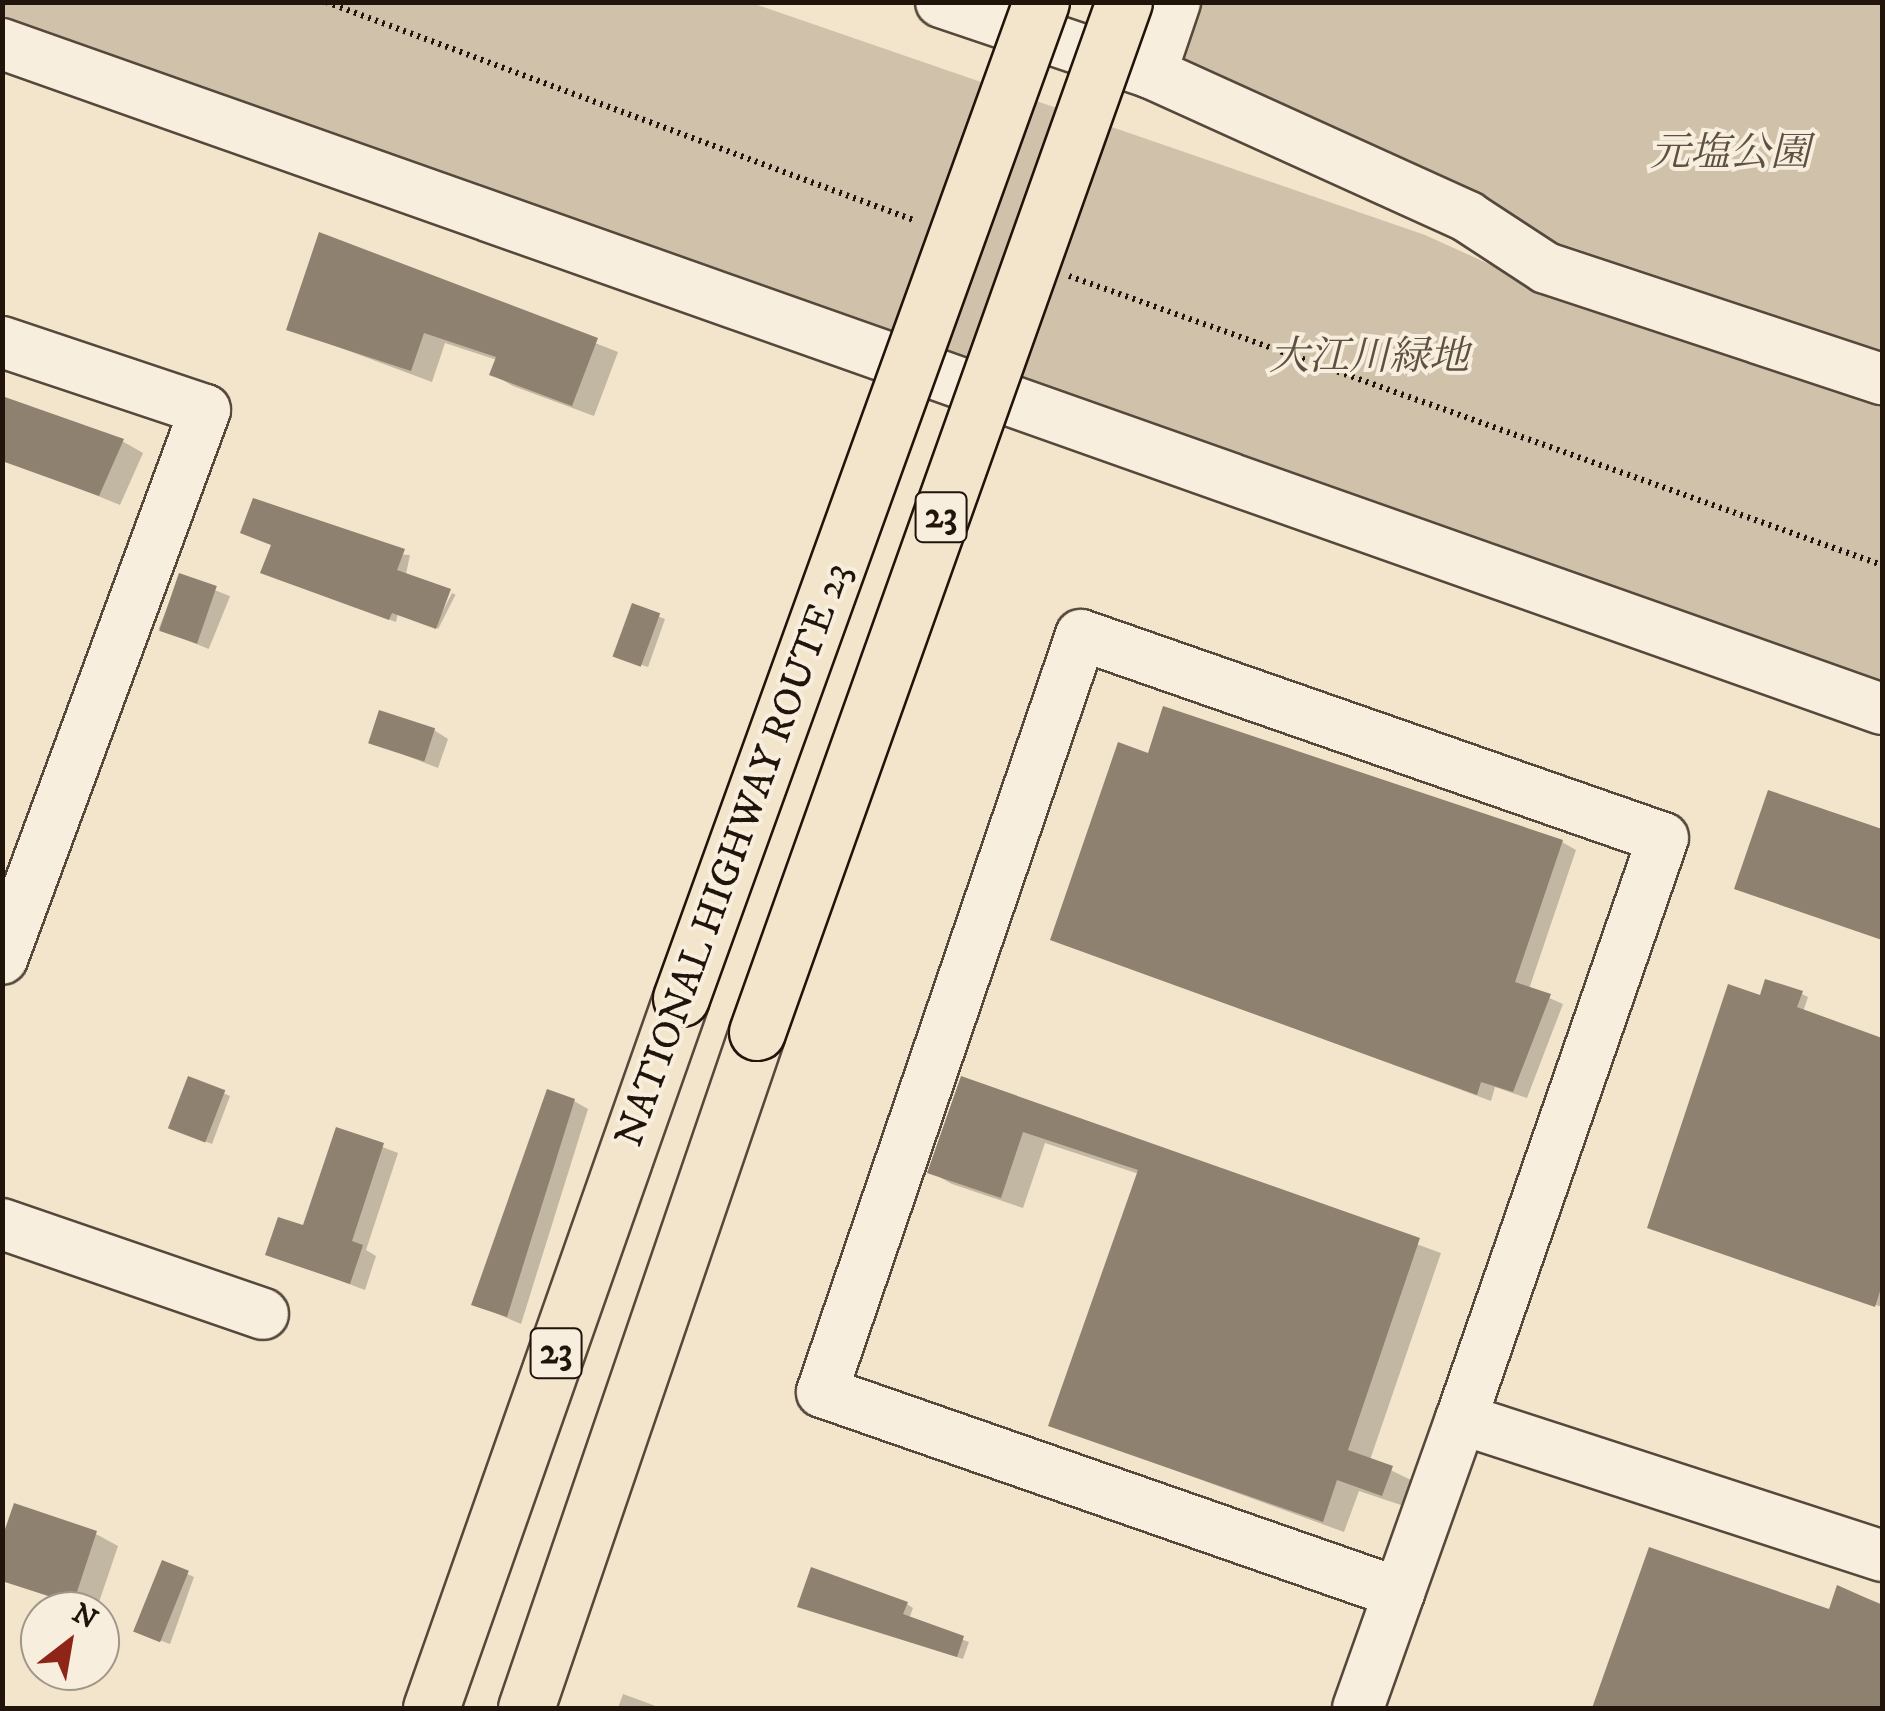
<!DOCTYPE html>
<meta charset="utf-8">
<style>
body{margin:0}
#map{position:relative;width:1885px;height:1711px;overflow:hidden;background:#f3e5cb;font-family:"IM FELL DW Pica","Noto Serif JP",serif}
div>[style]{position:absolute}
.green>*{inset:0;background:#cfc1aa}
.shadow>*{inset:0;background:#0003;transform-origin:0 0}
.building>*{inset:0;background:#8e816f;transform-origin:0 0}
.path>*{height:6px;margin-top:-3px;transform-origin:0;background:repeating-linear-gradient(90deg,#21140b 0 2.5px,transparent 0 7.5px)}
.roads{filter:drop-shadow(2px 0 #56483b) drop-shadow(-2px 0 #56483b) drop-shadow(0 2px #56483b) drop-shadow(0 -2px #56483b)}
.minor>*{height:50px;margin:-25px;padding:0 25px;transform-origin:25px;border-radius:25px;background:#f7eedd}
.highway>*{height:55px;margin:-27.5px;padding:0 27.5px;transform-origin:27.5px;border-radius:27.5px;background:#f3e5cb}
.bridges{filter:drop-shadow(2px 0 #21140b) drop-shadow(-2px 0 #21140b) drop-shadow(0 2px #21140b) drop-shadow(0 -2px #21140b)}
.highway-bridge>*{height:55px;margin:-27.5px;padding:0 27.5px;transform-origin:27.5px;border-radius:27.5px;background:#f3e5cb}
span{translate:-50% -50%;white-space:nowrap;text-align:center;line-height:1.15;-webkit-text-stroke:8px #f7eedd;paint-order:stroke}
.shield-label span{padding:2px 8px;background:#f7eedd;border:2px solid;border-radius:8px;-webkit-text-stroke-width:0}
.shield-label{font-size:38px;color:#21140b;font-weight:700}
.park-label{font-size:40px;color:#5e5143;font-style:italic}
.street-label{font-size:40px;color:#21140b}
.frame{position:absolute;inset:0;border:5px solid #21140b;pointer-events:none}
.north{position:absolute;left:20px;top:1591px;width:100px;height:100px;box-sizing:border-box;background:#f7eedd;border:2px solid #a19789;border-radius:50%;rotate:31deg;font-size:28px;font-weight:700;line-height:40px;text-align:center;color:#21140b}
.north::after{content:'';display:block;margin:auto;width:35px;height:45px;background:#8f2418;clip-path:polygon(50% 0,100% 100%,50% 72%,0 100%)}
</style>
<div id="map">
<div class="green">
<i style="clip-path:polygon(3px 2px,752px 3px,1425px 235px,1542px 288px,1882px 401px,1882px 682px,3px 18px)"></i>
<i style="clip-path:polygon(1192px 3px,1882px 3px,1882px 367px,1549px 252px,1179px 63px)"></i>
</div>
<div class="shadow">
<i style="clip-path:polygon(321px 235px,618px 352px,594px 416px,513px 386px,492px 374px,497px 360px,445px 343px,432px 382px,290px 329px)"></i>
<i style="clip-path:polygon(122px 441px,143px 453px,120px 505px,2px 457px)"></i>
<i style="clip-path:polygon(273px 545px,410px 555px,396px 622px,269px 575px)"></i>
<i style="left:180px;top:576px;width:54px;height:57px;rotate:22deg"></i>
<i style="left:452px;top:593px;width:4px;height:38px;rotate:27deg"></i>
<i style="clip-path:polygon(634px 607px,665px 619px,648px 667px,623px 659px)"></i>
<i style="clip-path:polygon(434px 730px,448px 739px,438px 768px,371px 742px)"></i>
<i style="clip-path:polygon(1770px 794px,1882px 832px,1882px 939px,1744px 892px)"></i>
<i style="clip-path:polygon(1562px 842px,1576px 850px,1529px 989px,1563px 1004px,1527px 1098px,1495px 1087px,1491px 1101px,1053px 939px)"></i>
<i style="clip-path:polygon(1802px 994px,1808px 997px,1803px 1012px,1882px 1040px,1882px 1307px,1656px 1230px,1761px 998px)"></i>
<i style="clip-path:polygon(190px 1079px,230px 1096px,212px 1144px,177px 1130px)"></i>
<i style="clip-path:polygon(962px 1079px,1441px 1253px,1370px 1460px,1413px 1481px,1404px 1506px,1359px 1491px,1344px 1532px,1051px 1425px,1139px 1174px,1045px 1143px,1023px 1208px,952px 1184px,930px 1172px)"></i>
<i style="clip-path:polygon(574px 1101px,588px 1109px,521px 1324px,474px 1304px)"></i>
<i style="clip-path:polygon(338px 1130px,398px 1153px,366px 1250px,376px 1256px,365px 1290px,268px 1254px,304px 1228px)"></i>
<i style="clip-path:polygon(96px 1534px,118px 1546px,96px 1611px,2px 1581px)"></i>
<i style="clip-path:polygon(1650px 1550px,1831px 1612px,1839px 1588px,1882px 1604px,1882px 1708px,1595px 1708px)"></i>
<i style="clip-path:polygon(163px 1563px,194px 1577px,170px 1644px,143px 1634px)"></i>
<i style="clip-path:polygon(907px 1604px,913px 1608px,909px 1619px,969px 1642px,963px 1659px,806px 1609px)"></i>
<i style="clip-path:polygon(623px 1694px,653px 1705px,659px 1708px,618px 1708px)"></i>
</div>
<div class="building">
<i style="clip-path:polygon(319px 232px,598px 338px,572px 406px,489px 375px,496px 357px,424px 333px,411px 371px,286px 330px)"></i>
<i style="clip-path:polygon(2px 396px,124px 439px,99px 496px,2px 461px)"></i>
<i style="clip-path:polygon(253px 498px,405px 549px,397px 570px,451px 589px,436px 629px,392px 613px,389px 620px,260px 573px,271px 545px,240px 533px)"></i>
<i style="left:179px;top:573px;width:40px;height:61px;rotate:19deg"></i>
<i style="left:632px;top:603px;width:30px;height:57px;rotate:20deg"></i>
<i style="clip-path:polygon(1163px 706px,1563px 840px,1515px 982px,1551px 994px,1513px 1092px,1481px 1082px,1477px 1095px,1050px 940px,1118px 742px,1148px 753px)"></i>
<i style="left:379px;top:710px;width:59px;height:35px;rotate:18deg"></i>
<i style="clip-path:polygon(1768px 790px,1882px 829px,1882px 940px,1734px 889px)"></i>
<i style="clip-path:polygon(1765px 979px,1803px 991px,1797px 1007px,1882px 1038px,1882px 1285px,1875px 1307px,1647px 1228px,1728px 984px,1760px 995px)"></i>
<i style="left:188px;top:1076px;width:40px;height:56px;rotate:21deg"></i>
<i style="clip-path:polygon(961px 1076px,1420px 1238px,1348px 1450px,1393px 1466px,1382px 1496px,1337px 1480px,1323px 1522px,1048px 1426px,1138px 1170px,1023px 1132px,1001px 1198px,927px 1173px)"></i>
<i style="clip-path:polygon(547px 1089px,575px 1099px,507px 1317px,471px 1305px)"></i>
<i style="clip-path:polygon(336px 1127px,384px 1143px,352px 1241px,363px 1245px,350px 1284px,265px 1255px,278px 1217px,303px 1225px)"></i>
<i style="clip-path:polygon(14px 1503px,97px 1531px,73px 1604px,2px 1581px,2px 1538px)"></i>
<i style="clip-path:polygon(1649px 1547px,1829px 1609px,1837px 1585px,1882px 1605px,1882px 1708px,1592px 1708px)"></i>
<i style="left:162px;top:1560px;width:29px;height:77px;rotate:22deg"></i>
<i style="clip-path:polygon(811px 1567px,908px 1602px,903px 1614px,964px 1636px,957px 1657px,797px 1607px)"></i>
</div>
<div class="path">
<i style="left:326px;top:2px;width:629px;rotate:20.36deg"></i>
<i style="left:1069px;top:276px;width:863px;rotate:19.57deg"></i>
</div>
<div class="roads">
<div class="minor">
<i style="left:941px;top:2px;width:222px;rotate:18.7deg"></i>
<i style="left:1151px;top:73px;width:348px;rotate:24.4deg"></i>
<i style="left:1468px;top:217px;width:93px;rotate:33.2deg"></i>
<i style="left:1546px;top:268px;width:354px;rotate:18.3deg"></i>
<i style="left:2px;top:44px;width:1994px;rotate:19.48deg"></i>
<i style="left:1151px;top:73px;width:75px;rotate:-71.3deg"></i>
<i style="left:2px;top:342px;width:214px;rotate:18.5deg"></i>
<i style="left:205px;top:410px;width:585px;rotate:110.29deg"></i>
<i style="left:2px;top:1224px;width:276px;rotate:19deg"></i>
<i style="left:1399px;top:1593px;width:611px;rotate:-160.79deg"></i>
<i style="left:822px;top:1392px;width:800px;rotate:-71.11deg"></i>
<i style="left:1081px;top:635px;width:616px;rotate:19.23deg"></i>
<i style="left:1663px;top:838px;width:615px;rotate:109.17deg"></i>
<i style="left:1358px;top:1708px;width:307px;rotate:-70.4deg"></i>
<i style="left:1461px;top:1419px;width:443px;rotate:18deg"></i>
</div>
<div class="highway">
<i style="left:431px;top:1708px;width:753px;rotate:-70.6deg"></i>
<i style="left:526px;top:1708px;width:714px;rotate:-71.13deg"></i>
</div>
</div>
<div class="bridges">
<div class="highway-bridge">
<i style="left:681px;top:998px;width:1059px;rotate:-70.13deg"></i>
<i style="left:757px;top:1032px;width:1093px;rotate:-70.39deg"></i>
</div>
</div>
<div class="shield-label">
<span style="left:941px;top:517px">23</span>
<span style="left:556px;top:1353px">23</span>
</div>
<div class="park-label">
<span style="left:1730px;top:154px">元塩公園</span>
<span style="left:1369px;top:358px">大江川緑地</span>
</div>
<div class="street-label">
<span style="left:734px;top:855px;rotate:-70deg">NATIONAL HIGHWAY ROUTE 23</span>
</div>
<div class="frame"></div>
<div class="north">N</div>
</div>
